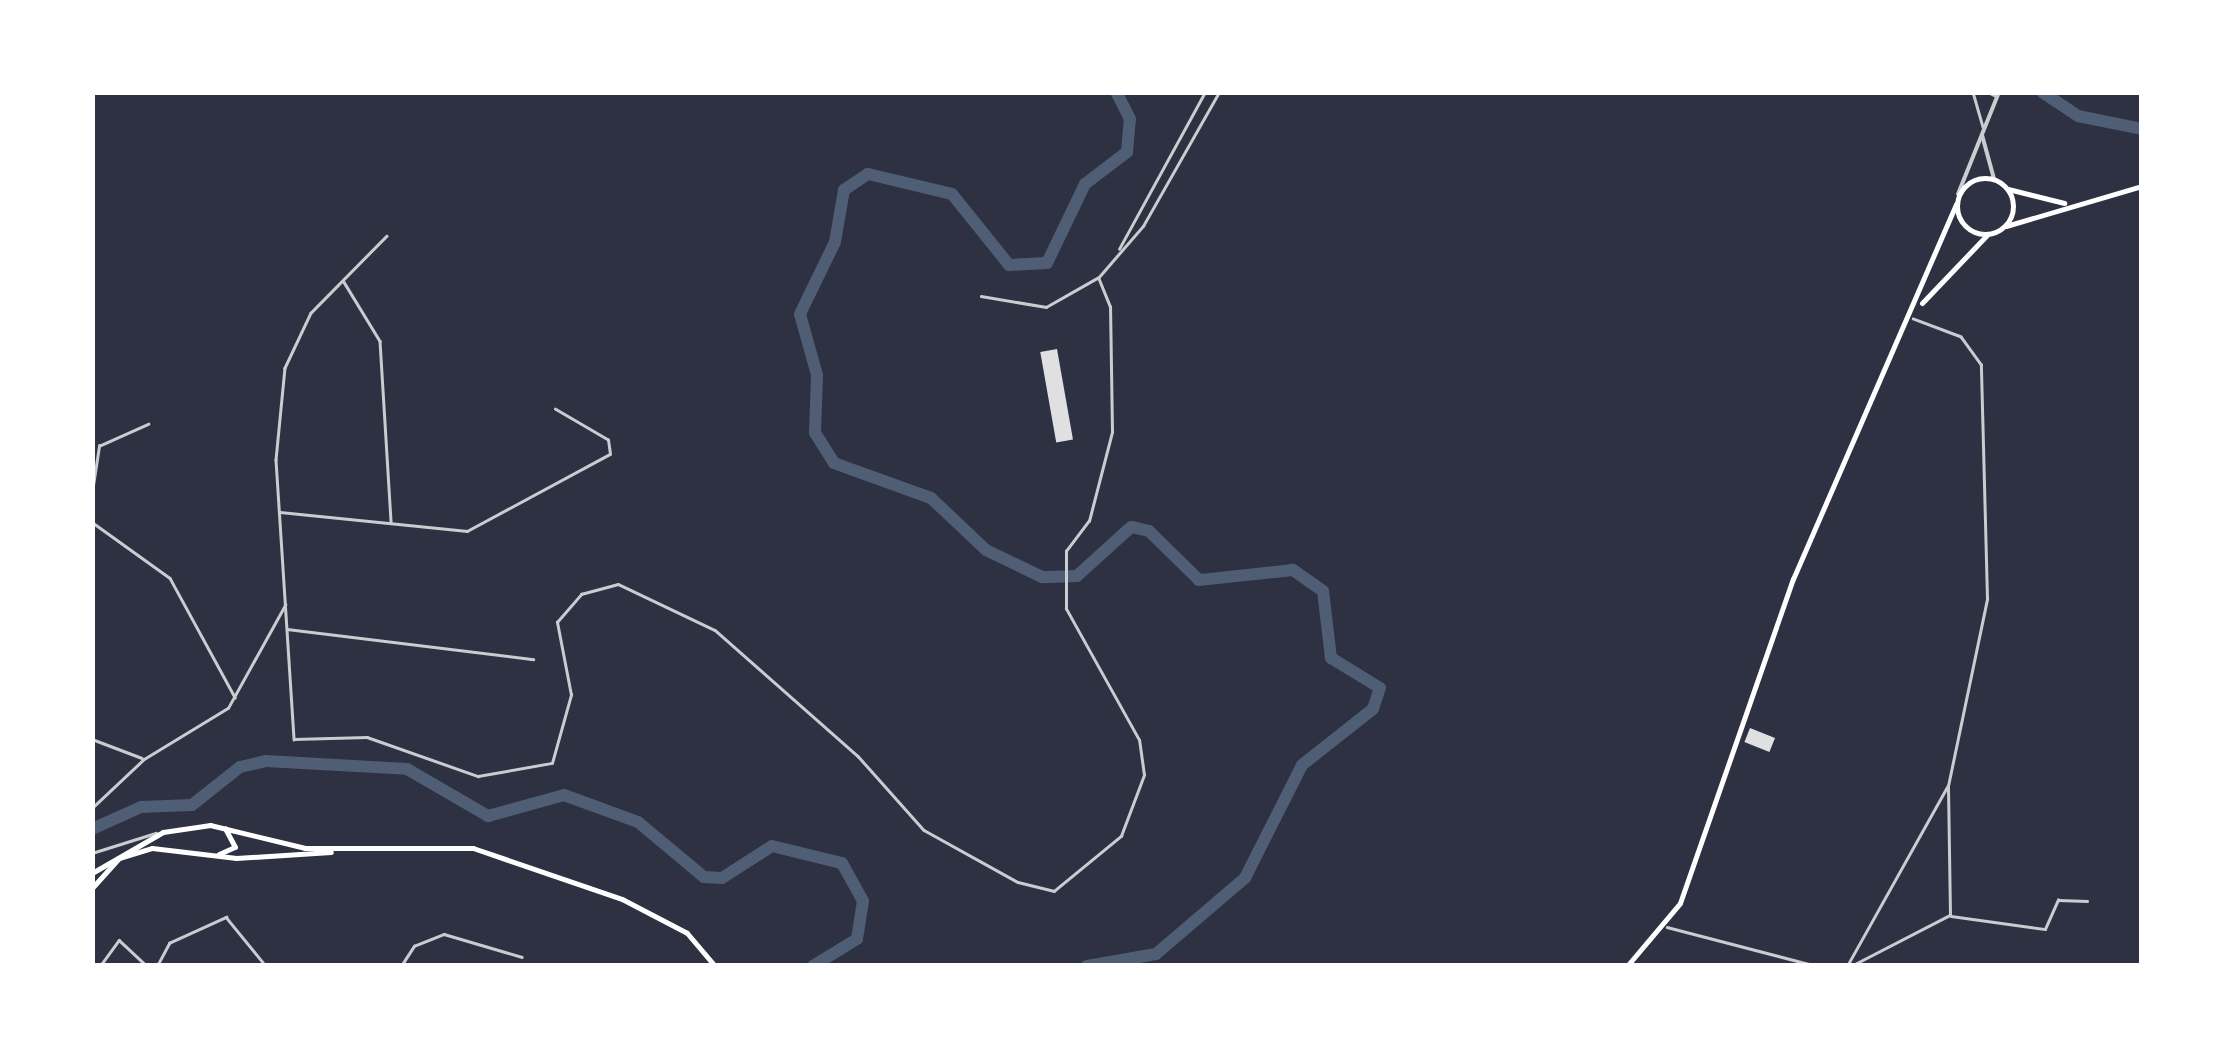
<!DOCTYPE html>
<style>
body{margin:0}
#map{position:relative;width:2234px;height:1058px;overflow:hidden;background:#2d3142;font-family:Montserrat,sans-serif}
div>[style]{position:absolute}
.river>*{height:12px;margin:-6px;padding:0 6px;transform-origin:6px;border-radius:6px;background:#4f5d75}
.building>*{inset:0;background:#e0e0e3;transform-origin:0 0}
.minor>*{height:2.5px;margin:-1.25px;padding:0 1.25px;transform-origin:1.25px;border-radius:1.25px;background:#caccd0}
.tertiary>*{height:4px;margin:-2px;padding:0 2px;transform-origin:2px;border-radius:2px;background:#caccd0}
.primary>*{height:5px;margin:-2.5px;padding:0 2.5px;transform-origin:2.5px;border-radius:2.5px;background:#fff}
.primary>.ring{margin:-2.5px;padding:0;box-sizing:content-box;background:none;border:5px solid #fff;border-radius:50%}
span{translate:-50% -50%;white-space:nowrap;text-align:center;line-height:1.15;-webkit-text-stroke:9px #fff;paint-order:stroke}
.frame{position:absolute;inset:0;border:95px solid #fff;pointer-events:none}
</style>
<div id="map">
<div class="river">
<i style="left:2042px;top:92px;width:43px;rotate:33.7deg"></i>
<i style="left:2078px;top:116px;width:65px;rotate:11.5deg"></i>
<i style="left:92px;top:829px;width:54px;rotate:-24.2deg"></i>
<i style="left:141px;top:807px;width:51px;rotate:-2.2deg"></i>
<i style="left:192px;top:805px;width:61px;rotate:-38.4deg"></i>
<i style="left:240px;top:767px;width:27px;rotate:-13deg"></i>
<i style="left:266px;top:761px;width:141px;rotate:3.2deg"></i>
<i style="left:407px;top:769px;width:94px;rotate:30.1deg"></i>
<i style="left:488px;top:816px;width:79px;rotate:-15.4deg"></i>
<i style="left:564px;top:795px;width:79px;rotate:20deg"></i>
<i style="left:638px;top:822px;width:86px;rotate:39.8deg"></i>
<i style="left:704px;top:877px;width:18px;rotate:3deg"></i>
<i style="left:722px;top:878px;width:59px;rotate:-32.6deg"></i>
<i style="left:772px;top:846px;width:72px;rotate:13.7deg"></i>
<i style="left:842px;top:863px;width:43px;rotate:61.1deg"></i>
<i style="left:863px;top:901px;width:38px;rotate:99deg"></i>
<i style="left:857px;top:939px;width:52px;rotate:148.5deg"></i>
<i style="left:1087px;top:966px;width:70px;rotate:-9.9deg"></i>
<i style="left:1156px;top:954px;width:117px;rotate:-40.5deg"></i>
<i style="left:1245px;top:878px;width:127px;rotate:-63.2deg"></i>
<i style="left:1302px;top:765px;width:90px;rotate:-38.3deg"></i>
<i style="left:1373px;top:709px;width:22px;rotate:-72deg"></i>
<i style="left:1380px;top:688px;width:57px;rotate:-148.5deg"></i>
<i style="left:1331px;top:658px;width:67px;rotate:-96.8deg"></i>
<i style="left:1323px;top:591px;width:37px;rotate:-145deg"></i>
<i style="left:1293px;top:570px;width:95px;rotate:173.9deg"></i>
<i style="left:1199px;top:580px;width:70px;rotate:-135.6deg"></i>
<i style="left:1149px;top:531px;width:18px;rotate:-167deg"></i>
<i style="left:1131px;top:527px;width:73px;rotate:137.8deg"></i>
<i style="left:1077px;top:576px;width:35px;rotate:178deg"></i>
<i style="left:1042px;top:577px;width:62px;rotate:-154.3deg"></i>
<i style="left:986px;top:550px;width:76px;rotate:-136.6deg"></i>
<i style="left:931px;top:498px;width:103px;rotate:-160.2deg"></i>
<i style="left:834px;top:463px;width:36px;rotate:-122deg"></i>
<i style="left:815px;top:433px;width:58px;rotate:-88deg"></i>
<i style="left:817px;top:375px;width:63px;rotate:-105.6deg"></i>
<i style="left:800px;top:314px;width:80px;rotate:-64.1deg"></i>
<i style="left:835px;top:242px;width:53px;rotate:-80.2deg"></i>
<i style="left:844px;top:190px;width:29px;rotate:-34deg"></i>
<i style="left:868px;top:174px;width:86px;rotate:13.4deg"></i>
<i style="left:952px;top:194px;width:91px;rotate:51.2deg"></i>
<i style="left:1009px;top:265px;width:38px;rotate:-3deg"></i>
<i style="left:1047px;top:263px;width:88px;rotate:-64.3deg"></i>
<i style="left:1085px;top:184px;width:53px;rotate:-37.3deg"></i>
<i style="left:1127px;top:152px;width:33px;rotate:-85deg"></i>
<i style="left:1130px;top:119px;width:30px;rotate:-117deg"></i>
</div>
<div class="building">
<i style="left:1057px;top:349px;width:92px;height:17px;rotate:80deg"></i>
<i style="left:1750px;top:728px;width:27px;height:15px;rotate:22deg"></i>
</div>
<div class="minor">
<i style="left:1973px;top:92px;width:36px;rotate:74deg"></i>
<i style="left:1988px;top:92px;width:9px;rotate:27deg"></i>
<i style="left:387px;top:236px;width:108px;rotate:134.6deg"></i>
<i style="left:311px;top:313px;width:61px;rotate:115.3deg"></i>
<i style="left:285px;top:368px;width:92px;rotate:95.6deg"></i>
<i style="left:276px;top:460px;width:280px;rotate:86.3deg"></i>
<i style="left:294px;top:739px;width:73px;rotate:-1.6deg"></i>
<i style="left:367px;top:737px;width:118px;rotate:19.4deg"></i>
<i style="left:478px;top:776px;width:75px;rotate:-10deg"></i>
<i style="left:552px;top:763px;width:71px;rotate:-74.4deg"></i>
<i style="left:571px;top:695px;width:74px;rotate:-100.9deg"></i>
<i style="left:557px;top:622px;width:37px;rotate:-49deg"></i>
<i style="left:581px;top:594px;width:38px;rotate:-15deg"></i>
<i style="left:618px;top:584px;width:107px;rotate:25.4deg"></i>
<i style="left:715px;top:630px;width:191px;rotate:41.4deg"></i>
<i style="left:858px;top:756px;width:99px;rotate:48.3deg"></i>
<i style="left:924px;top:830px;width:107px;rotate:29deg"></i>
<i style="left:1018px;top:882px;width:37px;rotate:14deg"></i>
<i style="left:1054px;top:891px;width:87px;rotate:-39.4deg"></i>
<i style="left:1121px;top:836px;width:65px;rotate:-69.3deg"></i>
<i style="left:1144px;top:775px;width:35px;rotate:-98deg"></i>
<i style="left:1139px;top:740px;width:150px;rotate:-119.1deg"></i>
<i style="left:1066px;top:609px;width:58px;rotate:-90deg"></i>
<i style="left:1066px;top:551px;width:38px;rotate:-53deg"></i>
<i style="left:1089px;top:521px;width:92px;rotate:-75.5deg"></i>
<i style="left:1112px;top:432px;width:125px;rotate:-90.9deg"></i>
<i style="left:1110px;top:307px;width:31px;rotate:-112deg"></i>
<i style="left:1098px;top:278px;width:69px;rotate:-49.1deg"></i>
<i style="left:1143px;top:226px;width:154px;rotate:-60.4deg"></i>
<i style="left:1119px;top:249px;width:179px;rotate:-61.3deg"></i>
<i style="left:344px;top:282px;width:69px;rotate:58.6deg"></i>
<i style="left:380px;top:341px;width:182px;rotate:86.5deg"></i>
<i style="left:981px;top:296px;width:66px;rotate:9.6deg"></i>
<i style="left:1046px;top:307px;width:59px;rotate:-29.6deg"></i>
<i style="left:92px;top:492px;width:47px;rotate:-81.3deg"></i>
<i style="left:99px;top:446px;width:54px;rotate:-24.2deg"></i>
<i style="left:280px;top:512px;width:188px;rotate:5.8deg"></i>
<i style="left:467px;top:531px;width:162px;rotate:-28.3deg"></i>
<i style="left:610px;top:454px;width:14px;rotate:-98deg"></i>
<i style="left:608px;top:440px;width:61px;rotate:-149.7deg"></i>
<i style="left:92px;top:522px;width:96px;rotate:35.7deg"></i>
<i style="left:170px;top:578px;width:136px;rotate:61.4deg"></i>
<i style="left:287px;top:629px;width:248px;rotate:7deg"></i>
<i style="left:92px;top:739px;width:53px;rotate:20.8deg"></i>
<i style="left:92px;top:808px;width:71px;rotate:-43.3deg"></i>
<i style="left:144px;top:759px;width:98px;rotate:-31.3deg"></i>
<i style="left:228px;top:708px;width:118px;rotate:-61deg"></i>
<i style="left:92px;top:853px;width:67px;rotate:-17.4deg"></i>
<i style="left:1951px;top:916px;width:95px;rotate:7.9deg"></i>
<i style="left:2045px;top:929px;width:32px;rotate:-66deg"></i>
<i style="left:2058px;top:900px;width:29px;rotate:2deg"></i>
<i style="left:1667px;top:927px;width:155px;rotate:14.6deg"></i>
<i style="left:100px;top:966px;width:32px;rotate:-54deg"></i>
<i style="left:119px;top:940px;width:38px;rotate:43deg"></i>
<i style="left:157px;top:966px;width:26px;rotate:-62deg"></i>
<i style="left:169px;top:943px;width:63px;rotate:-24.5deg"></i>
<i style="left:226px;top:917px;width:63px;rotate:50.8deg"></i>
<i style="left:401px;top:966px;width:24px;rotate:-57deg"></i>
<i style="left:414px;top:946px;width:32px;rotate:-22deg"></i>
<i style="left:444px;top:934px;width:81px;rotate:16.4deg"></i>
<i style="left:1847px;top:966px;width:205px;rotate:-60.8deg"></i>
<i style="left:1851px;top:966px;width:111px;rotate:-27.3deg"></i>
<i style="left:1950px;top:915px;width:129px;rotate:-90.9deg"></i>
<i style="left:1948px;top:786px;width:191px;rotate:-78.2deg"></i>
<i style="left:1987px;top:599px;width:234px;rotate:-91.5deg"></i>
<i style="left:1981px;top:365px;width:34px;rotate:-126deg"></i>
<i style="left:1961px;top:337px;width:51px;rotate:-159.4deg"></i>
</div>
<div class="tertiary">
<i style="left:1982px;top:135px;width:46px;rotate:74.7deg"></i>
<i style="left:1958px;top:194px;width:110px;rotate:-68.1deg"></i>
</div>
<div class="primary">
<i class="ring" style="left:1957px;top:178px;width:51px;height:51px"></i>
<i style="left:2008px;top:189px;width:58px;rotate:14deg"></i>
<i style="left:2006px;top:226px;width:142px;rotate:-16.4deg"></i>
<i style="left:1922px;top:303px;width:94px;rotate:-46.3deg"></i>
<i style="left:219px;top:854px;width:17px;rotate:-24deg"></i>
<i style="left:235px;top:847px;width:21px;rotate:-118deg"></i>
<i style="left:92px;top:873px;width:82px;rotate:-30deg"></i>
<i style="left:163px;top:832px;width:48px;rotate:-8.5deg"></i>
<i style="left:210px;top:825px;width:98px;rotate:13.6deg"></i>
<i style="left:305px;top:848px;width:168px"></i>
<i style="left:473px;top:848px;width:157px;rotate:18.9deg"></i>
<i style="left:622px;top:899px;width:73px;rotate:27.6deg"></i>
<i style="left:687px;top:933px;width:43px;rotate:49.7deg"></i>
<i style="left:92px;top:888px;width:40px;rotate:-48deg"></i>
<i style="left:119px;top:858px;width:34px;rotate:-17deg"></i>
<i style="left:152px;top:848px;width:85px;rotate:6.8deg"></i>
<i style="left:236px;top:858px;width:95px;rotate:-3.6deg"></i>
<i style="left:1627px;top:966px;width:82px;rotate:-49.9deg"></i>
<i style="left:1680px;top:903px;width:343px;rotate:-70.8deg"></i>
<i style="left:1793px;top:579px;width:409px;rotate:-66.5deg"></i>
</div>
<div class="frame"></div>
</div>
